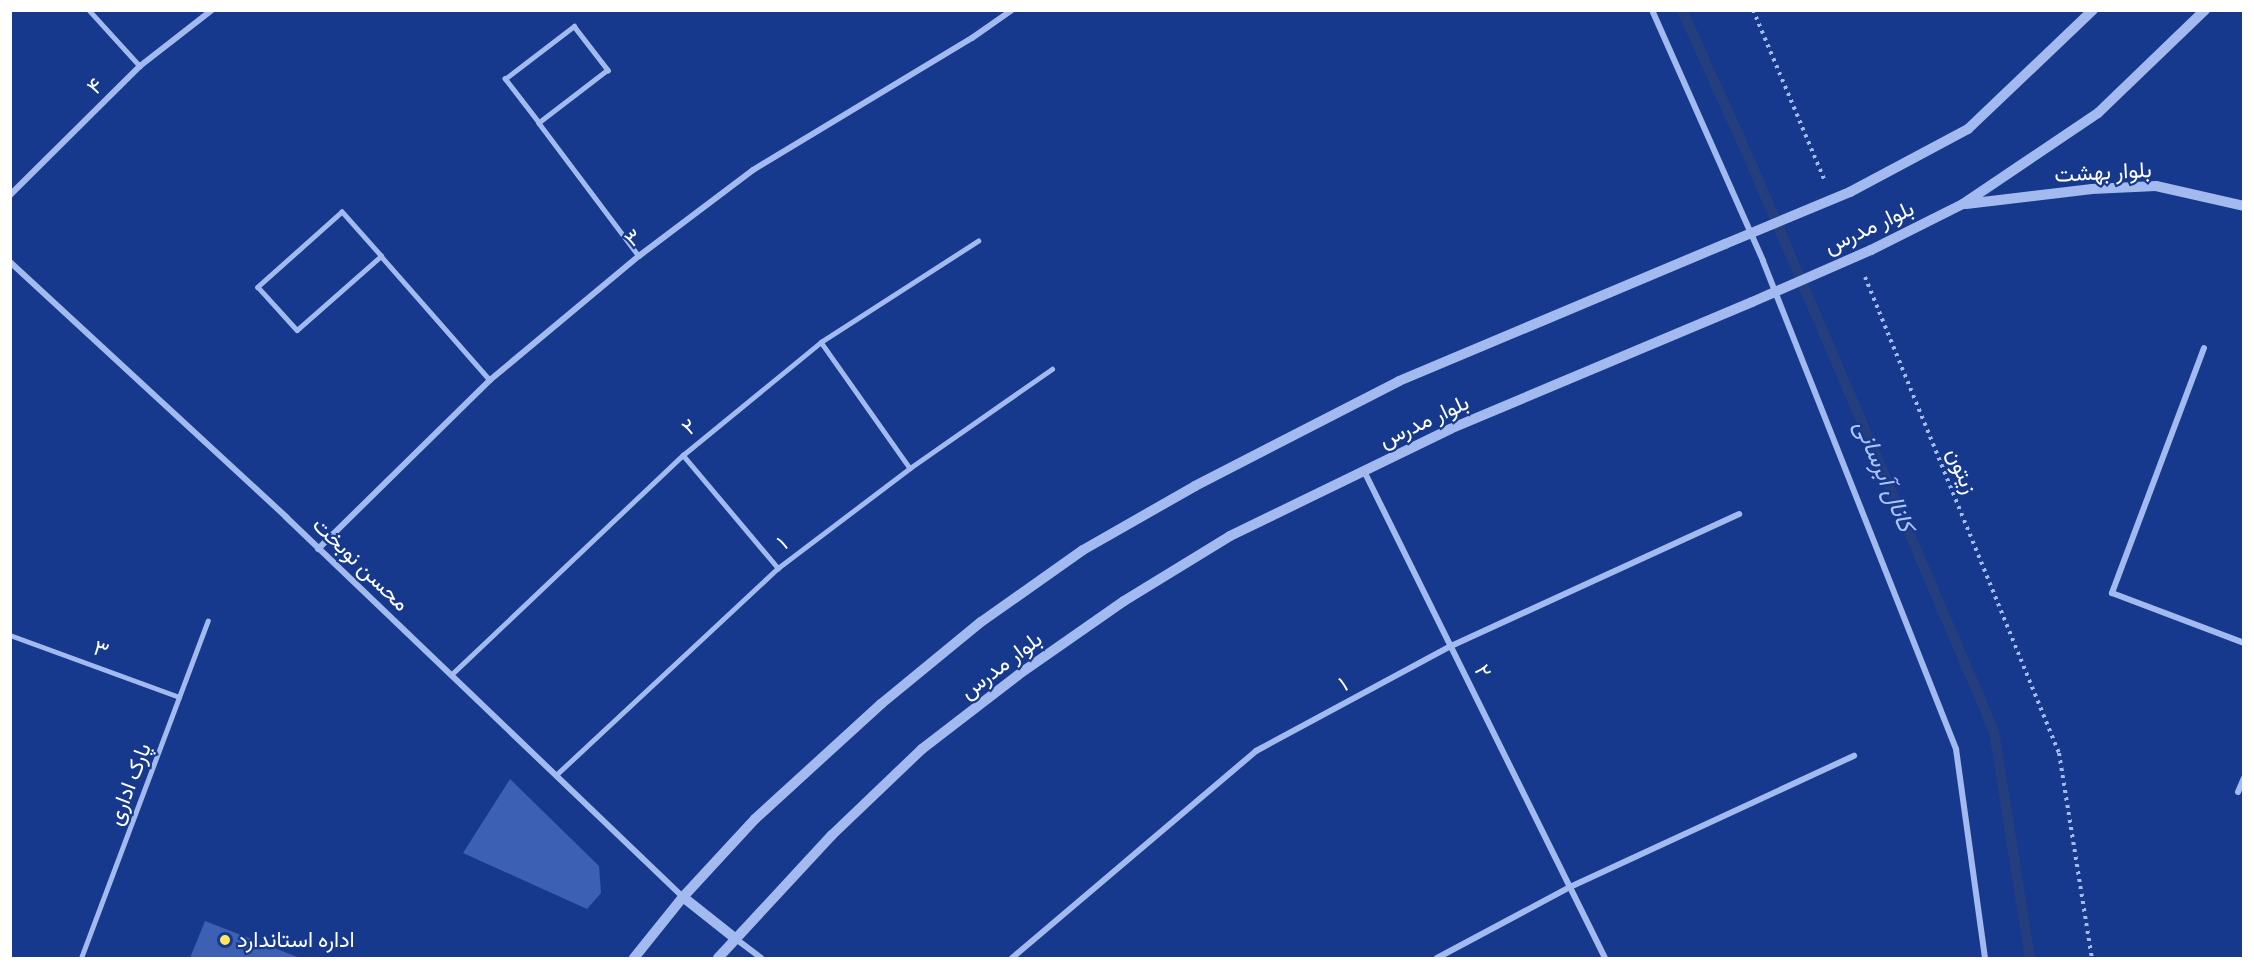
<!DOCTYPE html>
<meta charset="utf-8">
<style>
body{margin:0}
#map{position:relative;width:2254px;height:969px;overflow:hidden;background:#17398d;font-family:Signika,Vazirmatn,sans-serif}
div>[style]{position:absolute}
.stream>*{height:10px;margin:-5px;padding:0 5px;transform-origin:5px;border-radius:5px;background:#253f7e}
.building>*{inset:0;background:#3b60b4}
.path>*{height:4px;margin-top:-2px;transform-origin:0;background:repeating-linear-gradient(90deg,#a2baef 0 3px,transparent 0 7.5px)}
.service>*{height:4.5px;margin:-2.25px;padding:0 2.25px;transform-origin:2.25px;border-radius:2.25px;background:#a2baef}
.minor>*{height:6px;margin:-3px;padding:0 3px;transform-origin:3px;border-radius:3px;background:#a2baef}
.tertiary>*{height:10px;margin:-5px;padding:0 5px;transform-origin:5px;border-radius:5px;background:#a2baef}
.tertiary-bridge>*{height:10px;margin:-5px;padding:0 5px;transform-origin:5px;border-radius:5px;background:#a2baef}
.dots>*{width:16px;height:16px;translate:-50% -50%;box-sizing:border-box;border:3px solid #17398d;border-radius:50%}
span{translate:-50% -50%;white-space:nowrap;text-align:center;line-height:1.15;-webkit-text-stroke:4.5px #17398d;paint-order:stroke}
.street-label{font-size:22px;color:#fff}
.poi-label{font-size:22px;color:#fff}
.left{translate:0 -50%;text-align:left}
.water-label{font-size:24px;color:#aec4f6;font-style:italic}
.frame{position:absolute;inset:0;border:12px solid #fff;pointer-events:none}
</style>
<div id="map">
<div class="stream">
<i style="left:1682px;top:10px;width:168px;rotate:65.7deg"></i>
<i style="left:1751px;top:163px;width:618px;rotate:66.84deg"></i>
<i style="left:1994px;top:731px;width:230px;rotate:81deg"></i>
</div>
<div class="building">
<i style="clip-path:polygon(510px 779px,599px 866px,601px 893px,587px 909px,463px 853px)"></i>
<i style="clip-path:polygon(205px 921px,300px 958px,190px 958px)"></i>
</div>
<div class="path">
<i style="left:1753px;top:10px;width:183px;rotate:67.2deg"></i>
<i style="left:1865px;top:277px;width:514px;rotate:67.83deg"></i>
<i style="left:2059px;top:753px;width:208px;rotate:80.9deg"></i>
</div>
<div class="service">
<i style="left:89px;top:10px;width:76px;rotate:47.7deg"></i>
<i style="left:539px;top:123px;width:56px;rotate:-127.7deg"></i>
<i style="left:505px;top:79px;width:87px;rotate:-37.5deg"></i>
<i style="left:574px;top:26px;width:56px;rotate:52.3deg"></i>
<i style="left:608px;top:70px;width:87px;rotate:142.5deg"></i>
<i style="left:539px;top:123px;width:166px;rotate:53.1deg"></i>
<i style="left:381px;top:256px;width:59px;rotate:-131.6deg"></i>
<i style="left:342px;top:212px;width:113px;rotate:138.2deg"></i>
<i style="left:258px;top:287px;width:58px;rotate:47.8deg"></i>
<i style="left:297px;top:330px;width:112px;rotate:-41.4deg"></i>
<i style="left:381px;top:256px;width:165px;rotate:48.7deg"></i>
<i style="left:821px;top:342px;width:154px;rotate:54.8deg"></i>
<i style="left:683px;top:455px;width:148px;rotate:49.9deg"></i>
<i style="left:10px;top:635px;width:180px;rotate:20.1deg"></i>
<i style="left:451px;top:675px;width:320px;rotate:-43.5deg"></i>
<i style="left:683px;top:455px;width:178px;rotate:-39.3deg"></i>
<i style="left:821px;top:342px;width:187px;rotate:-32.8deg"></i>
<i style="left:556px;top:775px;width:304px;rotate:-43deg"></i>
<i style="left:778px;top:568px;width:166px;rotate:-37.1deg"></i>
<i style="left:910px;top:468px;width:173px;rotate:-34.9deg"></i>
<i style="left:81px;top:958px;width:360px;rotate:-69.4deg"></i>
</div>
<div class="minor">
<i style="left:1652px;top:10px;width:274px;rotate:66.1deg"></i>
<i style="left:1763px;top:261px;width:525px;rotate:68.42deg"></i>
<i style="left:1956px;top:749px;width:211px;rotate:82.1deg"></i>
<i style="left:10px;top:195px;width:183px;rotate:-44.8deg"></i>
<i style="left:140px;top:66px;width:91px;rotate:-37.9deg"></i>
<i style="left:10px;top:262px;width:376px;rotate:42.7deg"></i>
<i style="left:286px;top:517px;width:550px;rotate:43.75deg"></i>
<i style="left:2204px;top:348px;width:262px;rotate:110.6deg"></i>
<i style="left:2112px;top:593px;width:141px;rotate:20.7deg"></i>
<i style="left:1364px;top:471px;width:543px;rotate:63.67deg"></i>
<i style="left:318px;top:549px;width:241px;rotate:-44.5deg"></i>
<i style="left:490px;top:380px;width:194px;rotate:-39.8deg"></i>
<i style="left:639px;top:256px;width:143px;rotate:-37deg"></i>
<i style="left:753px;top:170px;width:256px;rotate:-31.1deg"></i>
<i style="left:972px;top:38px;width:49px;rotate:-35deg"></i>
<i style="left:2238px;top:792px;width:15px;rotate:-67deg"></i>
<i style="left:736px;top:939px;width:31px;rotate:37deg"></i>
<i style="left:1012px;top:958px;width:320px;rotate:-40.3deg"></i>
<i style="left:1256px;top:751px;width:221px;rotate:-28.3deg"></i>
<i style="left:1451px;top:646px;width:317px;rotate:-24.6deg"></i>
<i style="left:1437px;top:958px;width:151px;rotate:-28.1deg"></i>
<i style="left:1570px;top:887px;width:313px;rotate:-24.8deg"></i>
</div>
<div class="tertiary">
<i style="left:1850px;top:192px;width:134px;rotate:-28.1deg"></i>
<i style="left:1968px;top:129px;width:173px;rotate:-43.6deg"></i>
<i style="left:1966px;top:204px;width:127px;rotate:-6.8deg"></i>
<i style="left:2092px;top:189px;width:64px;rotate:-2.7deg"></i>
<i style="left:2156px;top:186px;width:90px;rotate:12.8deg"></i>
<i style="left:1871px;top:250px;width:103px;rotate:-26.6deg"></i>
<i style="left:1963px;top:204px;width:163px;rotate:-34deg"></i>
<i style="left:2098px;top:113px;width:149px;rotate:-43.9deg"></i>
<i style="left:683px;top:897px;width:68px;rotate:38.4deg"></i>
<i style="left:634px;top:958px;width:78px;rotate:-51.2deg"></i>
<i style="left:683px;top:897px;width:106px;rotate:-47.3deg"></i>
<i style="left:755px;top:819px;width:171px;rotate:-42.4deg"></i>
<i style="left:881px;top:704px;width:129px;rotate:-39.4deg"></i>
<i style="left:981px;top:622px;width:125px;rotate:-35.2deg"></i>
<i style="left:1083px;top:550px;width:129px;rotate:-29.7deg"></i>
<i style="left:1195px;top:486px;width:229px;rotate:-27.2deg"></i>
<i style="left:1399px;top:381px;width:354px;rotate:-22.8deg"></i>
<i style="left:718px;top:958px;width:168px;rotate:-47.2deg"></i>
<i style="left:832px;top:835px;width:124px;rotate:-43.7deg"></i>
<i style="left:922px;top:749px;width:121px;rotate:-37.6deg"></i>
<i style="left:1018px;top:675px;width:129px;rotate:-34.9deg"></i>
<i style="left:1124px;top:601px;width:124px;rotate:-31.5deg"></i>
<i style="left:1230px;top:536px;width:245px;rotate:-25.9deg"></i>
<i style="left:1450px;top:429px;width:328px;rotate:-22.8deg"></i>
</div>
<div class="tertiary-bridge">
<i style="left:1725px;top:244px;width:135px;rotate:-22.6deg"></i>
<i style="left:1752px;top:302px;width:130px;rotate:-23.6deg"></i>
</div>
<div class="dots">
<i style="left:225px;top:940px;background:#ffe860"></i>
</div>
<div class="street-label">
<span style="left:95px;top:86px;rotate:-45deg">۴</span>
<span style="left:2103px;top:172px;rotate:-3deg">بلوار بهشت</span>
<span style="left:1869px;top:227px;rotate:-25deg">بلوار مدرس</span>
<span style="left:633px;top:238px;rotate:-38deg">۳</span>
<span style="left:1424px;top:421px;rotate:-25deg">بلوار مدرس</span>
<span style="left:689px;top:427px;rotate:-39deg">۲</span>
<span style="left:1962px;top:471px;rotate:68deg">زیتون</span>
<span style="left:782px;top:543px;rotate:-37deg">۱</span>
<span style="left:361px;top:564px;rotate:44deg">محسن نوبخت</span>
<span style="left:101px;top:649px;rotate:20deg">۳</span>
<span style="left:1001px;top:665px;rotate:-37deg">بلوار مدرس</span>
<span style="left:1483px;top:671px;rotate:64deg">۲</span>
<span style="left:1343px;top:684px;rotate:-28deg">۱</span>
<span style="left:129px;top:784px;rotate:-69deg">پارک اداری</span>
</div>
<div class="poi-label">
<span class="left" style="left:237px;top:940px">اداره استاندارد</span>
</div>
<div class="water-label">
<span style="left:1884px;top:476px;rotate:67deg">کانال آبرسانی</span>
</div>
<div class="frame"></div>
</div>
